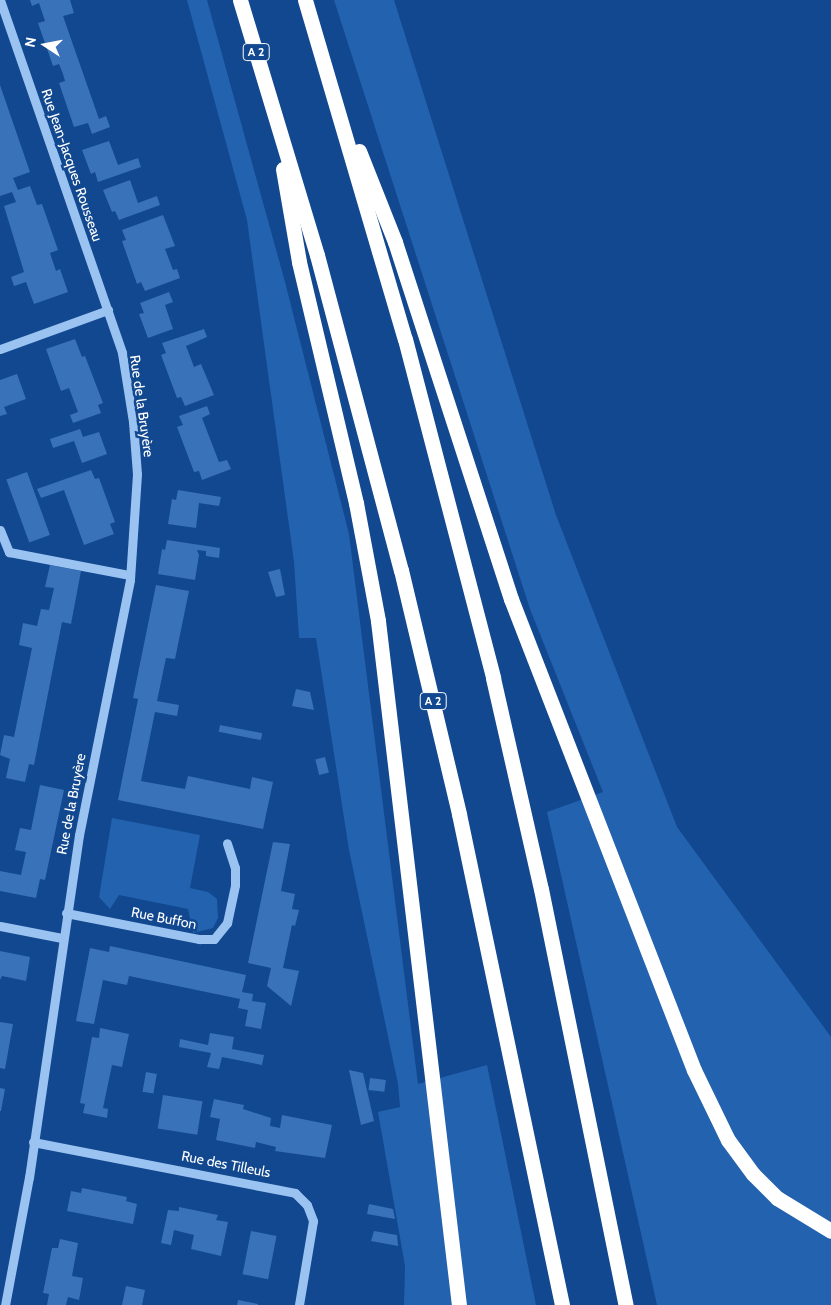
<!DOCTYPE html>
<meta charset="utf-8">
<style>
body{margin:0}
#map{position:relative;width:831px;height:1305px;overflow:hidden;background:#11488f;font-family:Cabin,sans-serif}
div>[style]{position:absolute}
.green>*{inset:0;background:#2362af}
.building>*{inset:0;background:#3a72b9;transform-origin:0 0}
.minor>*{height:9px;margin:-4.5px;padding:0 4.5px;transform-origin:4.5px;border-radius:4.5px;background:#9bc3f2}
.highway>*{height:15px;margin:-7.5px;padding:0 7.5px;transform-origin:7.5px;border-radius:7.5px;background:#fff}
span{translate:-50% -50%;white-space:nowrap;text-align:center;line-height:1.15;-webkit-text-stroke:5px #11488f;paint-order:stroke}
.shield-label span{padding:1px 4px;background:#11488f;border:1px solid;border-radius:4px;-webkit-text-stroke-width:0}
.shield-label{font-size:12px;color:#fff;font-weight:700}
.street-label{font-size:14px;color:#fff}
.north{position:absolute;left:20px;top:20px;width:50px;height:50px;-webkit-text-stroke:4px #11488f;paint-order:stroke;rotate:281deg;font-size:14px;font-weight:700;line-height:20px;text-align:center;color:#fff}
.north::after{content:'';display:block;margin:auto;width:18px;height:22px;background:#fff;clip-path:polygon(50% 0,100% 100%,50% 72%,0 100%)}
</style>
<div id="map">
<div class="green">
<i style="clip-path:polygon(187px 0,207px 0,285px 282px,349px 534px,418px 1084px,487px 1065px,536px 1305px,404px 1305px,405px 1266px,378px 1112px,400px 1107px,398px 1084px,349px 850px,316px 638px,299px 638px,294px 562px,247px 220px)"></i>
<i style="clip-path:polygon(334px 0,394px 0,556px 515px,677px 827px,831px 1037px,831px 1305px,657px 1305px,547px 812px,603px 792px,530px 609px)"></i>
<i style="clip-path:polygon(112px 818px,200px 835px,190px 888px,208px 892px,217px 899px,218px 918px,213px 928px,193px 933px,188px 909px,119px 895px,110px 909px,99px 897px)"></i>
</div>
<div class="building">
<i style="clip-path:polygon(30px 0,70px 0,74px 13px,63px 16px,99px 119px,106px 116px,110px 127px,92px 134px,88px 123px,74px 127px,59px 83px,65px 81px,63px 74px,59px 64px,53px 66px,38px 23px,45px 21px,39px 3px,32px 6px)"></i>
<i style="clip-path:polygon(0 85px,30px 172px,13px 178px,18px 190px,30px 186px,37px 205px,42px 204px,58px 250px,50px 253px,56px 271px,60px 269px,68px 292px,34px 304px,26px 282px,14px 286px,11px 277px,24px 272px,4px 206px,16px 202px,12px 192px,0 196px)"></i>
<i style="clip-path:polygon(109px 141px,118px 165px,138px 158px,141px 167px,98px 182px,95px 172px,91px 174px,82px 150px)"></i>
<i style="clip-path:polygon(130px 180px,138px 203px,157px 196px,160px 205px,119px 220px,115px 211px,112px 212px,103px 190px)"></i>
<i style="clip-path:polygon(163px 215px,175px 246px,165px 249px,173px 270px,177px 269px,180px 278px,145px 291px,141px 282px,137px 284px,122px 241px,126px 240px,122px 230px)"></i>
<i style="clip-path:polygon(169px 292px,173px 302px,165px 305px,173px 329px,148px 338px,139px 314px,144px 313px,140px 303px)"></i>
<i style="clip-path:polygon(204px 329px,207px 337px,186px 346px,194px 367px,201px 364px,214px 395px,185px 406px,181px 397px,177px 398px,161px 355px,166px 353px,162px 343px)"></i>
<i style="clip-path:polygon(75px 339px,82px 357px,85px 356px,103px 403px,98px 405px,101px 413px,73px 423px,70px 415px,78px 412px,69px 388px,61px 391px,46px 349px)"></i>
<i style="clip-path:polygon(17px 374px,26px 399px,4px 407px,7px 414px,0 416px,0 380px)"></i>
<i style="clip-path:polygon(207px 406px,210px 414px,202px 418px,219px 462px,227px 460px,231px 469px,202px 480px,199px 471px,194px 472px,177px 427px,183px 425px,179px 416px)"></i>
<i style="clip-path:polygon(80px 429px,83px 437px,99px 432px,107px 454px,82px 463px,74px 441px,53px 448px,50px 439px)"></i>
<i style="clip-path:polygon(91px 470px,95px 479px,99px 478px,115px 522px,110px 524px,114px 534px,84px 545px,64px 490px,41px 498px,37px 489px)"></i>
<i style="left:27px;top:472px;width:67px;height:22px;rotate:70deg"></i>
<i style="clip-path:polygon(178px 490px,221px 497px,219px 506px,199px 503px,196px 528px,168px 524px,172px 499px,176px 500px)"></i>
<i style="clip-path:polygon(167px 540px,220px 548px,219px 558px,206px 556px,206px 551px,197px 550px,199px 555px,195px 580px,158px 574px,162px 549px,165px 550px)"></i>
<i style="clip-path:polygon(50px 565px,81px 571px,71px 624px,62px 622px,34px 765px,29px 764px,25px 782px,6px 778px,10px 759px,0 755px,4px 735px,14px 737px,32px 648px,19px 645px,23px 623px,37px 626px,41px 609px,49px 610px,54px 588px,45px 587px)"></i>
<i style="clip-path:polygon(280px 569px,285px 595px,276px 597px,268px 572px)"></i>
<i style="clip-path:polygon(156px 585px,189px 591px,175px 659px,166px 658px,157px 701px,179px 705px,177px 716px,155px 712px,141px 781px,185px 789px,188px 776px,250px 789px,252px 777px,273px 782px,263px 829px,118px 800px,138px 699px,133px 698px)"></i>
<i style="clip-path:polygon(296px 689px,310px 692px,314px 710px,292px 706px)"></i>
<i style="left:220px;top:725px;width:43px;height:7px;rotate:11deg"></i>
<i style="left:325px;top:757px;width:16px;height:10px;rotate:76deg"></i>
<i style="clip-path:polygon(40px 785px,64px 790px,45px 880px,40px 879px,36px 898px,0 891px,0 871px,21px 875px,26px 852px,15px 850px,20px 828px,31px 830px)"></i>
<i style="clip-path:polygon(273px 842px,290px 844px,281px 891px,295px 894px,292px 909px,299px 910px,295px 926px,292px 925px,283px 968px,299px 971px,291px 1006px,267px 986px,271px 968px,248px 963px)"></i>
<i style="clip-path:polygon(110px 946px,246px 975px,242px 992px,253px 994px,252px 1001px,266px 1003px,261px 1029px,245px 1026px,248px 1010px,238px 1008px,240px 999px,129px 976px,127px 985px,103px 980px,94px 1024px,76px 1021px,90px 948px,109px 952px)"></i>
<i style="clip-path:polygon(0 951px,30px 957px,26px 981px,2px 976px,0 980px)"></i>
<i style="clip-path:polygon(0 1022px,13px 1024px,5px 1069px,0 1068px)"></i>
<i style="clip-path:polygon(100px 1028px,129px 1034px,122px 1067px,112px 1065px,103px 1108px,108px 1109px,107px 1118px,83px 1113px,85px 1104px,80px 1103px,92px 1037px,99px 1038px)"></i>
<i style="clip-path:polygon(210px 1033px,234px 1037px,232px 1049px,264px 1055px,262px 1065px,222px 1057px,219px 1069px,207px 1067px,211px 1053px,179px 1047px,180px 1039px,208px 1045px)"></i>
<i style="clip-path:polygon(349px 1070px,363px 1073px,374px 1121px,361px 1125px)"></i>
<i style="left:146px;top:1072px;width:11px;height:20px;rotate:10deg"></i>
<i style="left:370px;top:1078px;width:16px;height:12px;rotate:7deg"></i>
<i style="clip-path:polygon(0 1088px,5px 1089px,1px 1111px,0 1111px)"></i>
<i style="left:163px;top:1095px;width:40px;height:34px;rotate:9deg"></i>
<i style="clip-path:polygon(214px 1099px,244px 1105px,243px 1109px,271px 1118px,270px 1126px,280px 1128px,282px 1115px,332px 1125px,325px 1158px,275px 1151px,276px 1147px,256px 1142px,255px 1148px,216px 1140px,220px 1119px,210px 1117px)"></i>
<i style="clip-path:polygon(82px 1188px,127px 1197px,126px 1201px,137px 1204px,133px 1224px,67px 1211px,71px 1191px,81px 1193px)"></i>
<i style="clip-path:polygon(369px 1204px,393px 1209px,395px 1219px,367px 1214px)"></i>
<i style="clip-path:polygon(179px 1207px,218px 1215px,216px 1220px,228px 1222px,221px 1256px,191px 1249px,194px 1235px,174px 1230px,171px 1245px,161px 1243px,168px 1210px,179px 1211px)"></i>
<i style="left:251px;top:1231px;width:26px;height:44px;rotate:11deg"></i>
<i style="clip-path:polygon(374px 1231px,397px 1235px,398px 1246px,371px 1241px)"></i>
<i style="clip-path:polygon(60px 1239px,78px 1243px,72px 1276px,83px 1278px,79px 1300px,68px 1297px,66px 1305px,47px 1305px,49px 1294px,43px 1293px,52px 1248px,58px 1248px)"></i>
<i style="clip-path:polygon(126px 1286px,145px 1290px,142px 1305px,122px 1305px)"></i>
<i style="clip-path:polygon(238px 1300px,258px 1304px,258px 1305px,237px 1305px)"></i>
</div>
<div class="minor">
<i style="left:0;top:0;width:373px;rotate:70.9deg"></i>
<i style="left:122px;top:353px;width:70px;rotate:80.9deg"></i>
<i style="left:133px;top:422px;width:52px;rotate:85.6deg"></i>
<i style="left:137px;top:474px;width:106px;rotate:93.8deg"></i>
<i style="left:130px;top:580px;width:260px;rotate:101.3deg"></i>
<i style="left:79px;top:835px;width:346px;rotate:98.3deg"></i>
<i style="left:29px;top:1177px;width:130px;rotate:100.6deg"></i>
<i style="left:0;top:349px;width:115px;rotate:-19.9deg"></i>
<i style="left:0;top:530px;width:24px;rotate:68deg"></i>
<i style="left:9px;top:552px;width:123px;rotate:10.8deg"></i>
<i style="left:66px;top:913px;width:136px;rotate:11.1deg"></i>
<i style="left:199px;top:939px;width:15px"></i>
<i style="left:214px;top:939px;width:21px;rotate:-51deg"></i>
<i style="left:227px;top:923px;width:39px;rotate:-78deg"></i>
<i style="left:235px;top:885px;width:17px;rotate:-90deg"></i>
<i style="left:235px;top:868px;width:26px;rotate:-108deg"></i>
<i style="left:0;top:926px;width:63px;rotate:11deg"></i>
<i style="left:33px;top:1142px;width:267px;rotate:11deg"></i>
<i style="left:295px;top:1193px;width:17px;rotate:45deg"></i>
<i style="left:307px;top:1205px;width:17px;rotate:69deg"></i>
<i style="left:313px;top:1221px;width:85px;rotate:99.5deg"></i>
</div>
<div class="highway">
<i style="left:240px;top:0;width:266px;rotate:73.2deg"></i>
<i style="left:317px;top:255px;width:326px;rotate:75.1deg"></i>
<i style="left:401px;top:570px;width:251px;rotate:76.6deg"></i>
<i style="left:459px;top:814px;width:502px;rotate:78.15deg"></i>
<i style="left:305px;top:0;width:353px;rotate:73.6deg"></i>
<i style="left:405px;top:339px;width:350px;rotate:75.4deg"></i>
<i style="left:493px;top:678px;width:216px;rotate:77.2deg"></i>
<i style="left:541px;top:889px;width:425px;rotate:78.5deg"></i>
<i style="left:359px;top:151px;width:98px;rotate:68.4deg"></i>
<i style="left:395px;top:242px;width:375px;rotate:72deg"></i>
<i style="left:511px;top:599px;width:505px;rotate:68.77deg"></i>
<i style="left:694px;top:1070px;width:78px;rotate:64.1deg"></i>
<i style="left:728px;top:1140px;width:42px;rotate:53.7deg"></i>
<i style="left:753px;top:1174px;width:34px;rotate:45deg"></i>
<i style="left:777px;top:1198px;width:63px;rotate:31.4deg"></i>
<i style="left:283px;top:169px;width:94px;rotate:80.2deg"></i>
<i style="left:299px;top:262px;width:248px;rotate:76.7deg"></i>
<i style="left:356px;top:503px;width:120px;rotate:79.4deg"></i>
<i style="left:378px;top:621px;width:689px;rotate:83.25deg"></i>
</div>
<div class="shield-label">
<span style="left:256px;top:52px">A 2</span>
<span style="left:433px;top:701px">A 2</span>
</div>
<div class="street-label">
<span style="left:72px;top:165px;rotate:71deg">Rue Jean-Jacques Rousseau</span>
<span style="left:142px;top:406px;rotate:82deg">Rue de la Bruyère</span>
<span style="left:71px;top:804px;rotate:-79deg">Rue de la Bruyère</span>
<span style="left:164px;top:918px;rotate:11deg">Rue Buffon</span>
<span style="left:226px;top:1164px;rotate:11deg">Rue des Tilleuls</span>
</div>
<div class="north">N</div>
</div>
